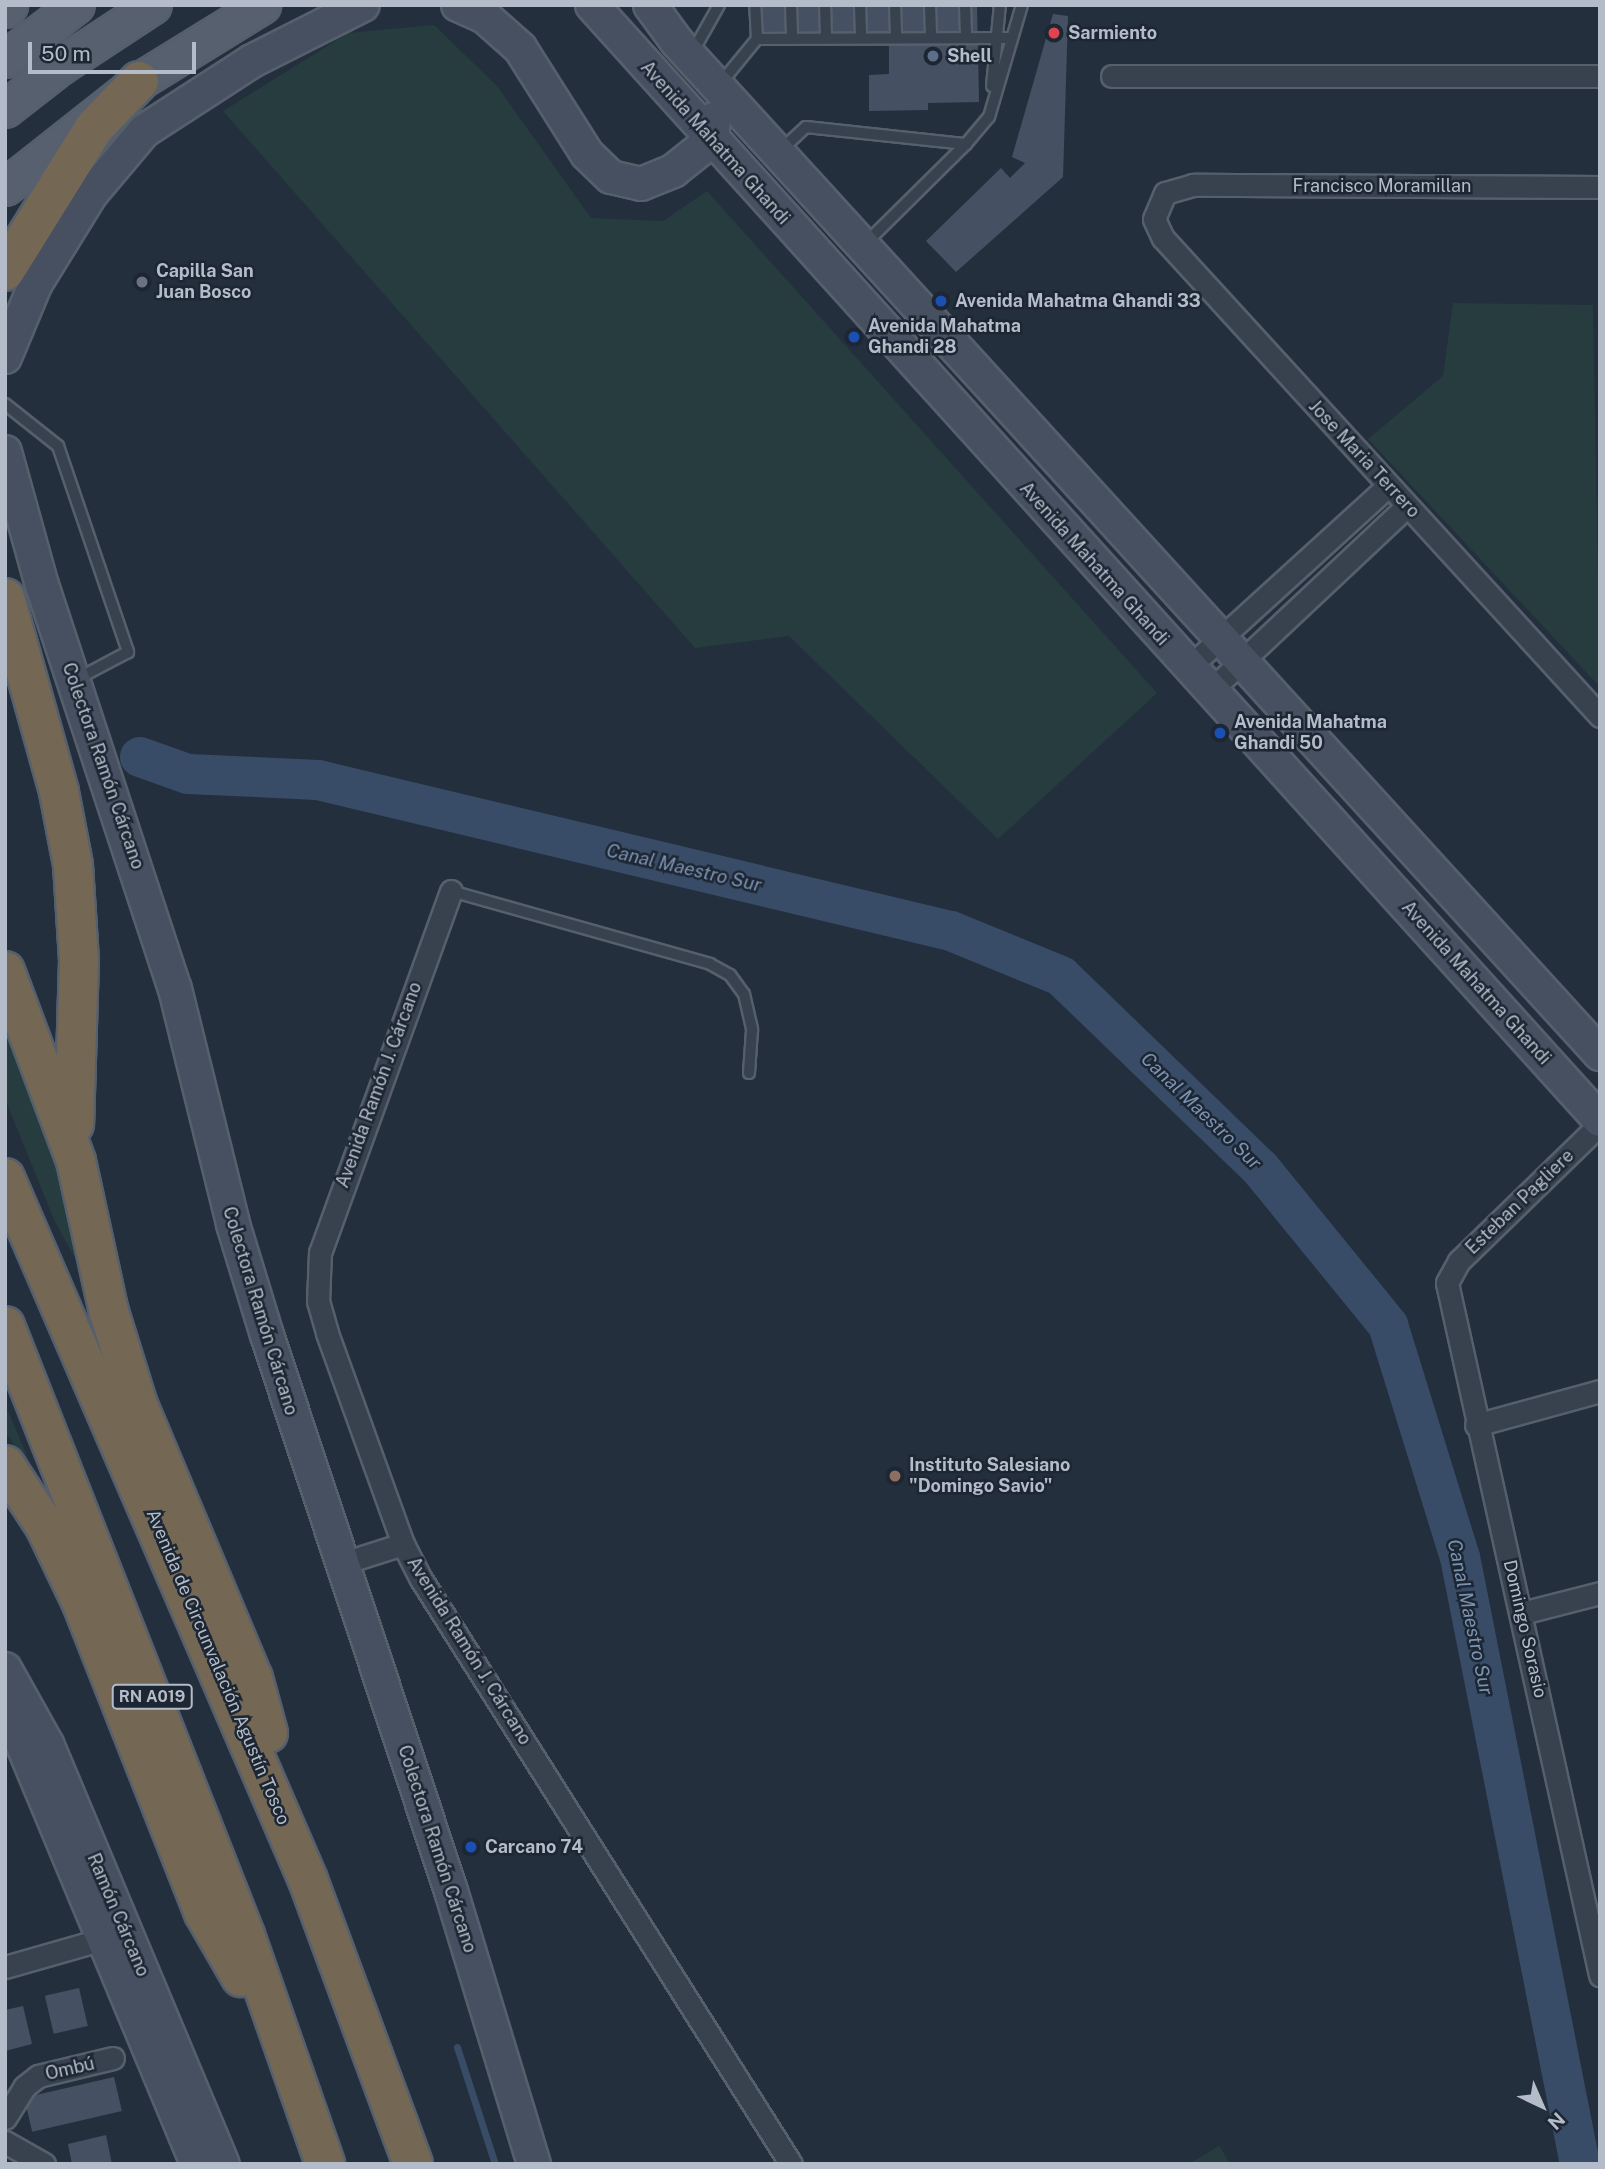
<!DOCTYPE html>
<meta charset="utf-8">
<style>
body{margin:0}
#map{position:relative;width:1605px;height:2169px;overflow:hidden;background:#242f3e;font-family:"Public Sans",sans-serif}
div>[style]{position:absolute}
.green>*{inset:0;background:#263c3f}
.stream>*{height:7px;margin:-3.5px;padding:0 3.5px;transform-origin:3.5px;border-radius:3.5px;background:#394c67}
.river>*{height:40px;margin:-20px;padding:0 20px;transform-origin:20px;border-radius:20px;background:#394c67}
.building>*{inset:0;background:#455162;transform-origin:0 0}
.roads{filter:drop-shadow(2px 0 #565f6c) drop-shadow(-2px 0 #565f6c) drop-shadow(0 2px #565f6c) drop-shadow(0 -2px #565f6c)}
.service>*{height:10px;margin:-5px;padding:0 5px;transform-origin:5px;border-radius:5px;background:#38414e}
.minor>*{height:21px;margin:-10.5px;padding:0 10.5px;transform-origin:10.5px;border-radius:10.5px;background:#38414e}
.secondary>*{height:32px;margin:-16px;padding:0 16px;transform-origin:16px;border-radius:16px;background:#465061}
.primary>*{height:35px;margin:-17.5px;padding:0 17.5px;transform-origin:17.5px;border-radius:17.5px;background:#56606e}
.motorway>*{height:38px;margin:-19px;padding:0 19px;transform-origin:19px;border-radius:19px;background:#746855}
.dots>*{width:19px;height:19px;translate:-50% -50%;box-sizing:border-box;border:4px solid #1d2633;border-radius:50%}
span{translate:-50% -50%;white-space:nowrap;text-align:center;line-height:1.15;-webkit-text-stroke:5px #1d2633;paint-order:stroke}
.shield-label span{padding:2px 5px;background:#1d2633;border:2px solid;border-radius:5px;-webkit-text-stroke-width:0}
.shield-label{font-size:16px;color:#b4bcc9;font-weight:700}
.poi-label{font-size:18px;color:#b4bcc9;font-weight:700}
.left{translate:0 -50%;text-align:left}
.street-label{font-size:18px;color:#b4bcc9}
.water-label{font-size:19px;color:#7c92b1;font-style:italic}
.frame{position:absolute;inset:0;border:7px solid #b4bcc9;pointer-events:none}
.north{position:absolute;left:1507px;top:2071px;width:70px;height:70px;-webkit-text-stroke:5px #1d2633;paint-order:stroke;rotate:136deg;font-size:19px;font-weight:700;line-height:28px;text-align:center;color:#b4bcc9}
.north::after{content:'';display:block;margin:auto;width:24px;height:32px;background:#b4bcc9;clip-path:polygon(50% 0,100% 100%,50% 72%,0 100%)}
.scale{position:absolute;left:28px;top:42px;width:168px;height:32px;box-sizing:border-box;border:4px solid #b4bcc9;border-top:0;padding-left:9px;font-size:21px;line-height:24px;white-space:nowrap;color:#b4bcc9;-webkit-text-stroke:5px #1d2633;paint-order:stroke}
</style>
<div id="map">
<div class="green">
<i style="clip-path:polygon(434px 25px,497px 86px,591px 218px,663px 221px,707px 191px,1157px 693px,998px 839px,789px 636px,695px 648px,223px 111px,348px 33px)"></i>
<i style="clip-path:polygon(1453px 303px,1593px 305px,1600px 687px,1368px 439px,1443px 376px)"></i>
<i style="clip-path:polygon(5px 1004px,60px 1179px,80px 1267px,55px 1222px,5px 1099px)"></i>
<i style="clip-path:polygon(5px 1404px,30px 1463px,29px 1465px,5px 1432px)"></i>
<i style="clip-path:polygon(1219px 2145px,1230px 2164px,1189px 2164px,1219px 2146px)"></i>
</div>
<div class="stream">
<i style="left:457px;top:2047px;width:123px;rotate:72deg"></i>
</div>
<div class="river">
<i style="left:140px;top:757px;width:51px;rotate:19.5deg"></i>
<i style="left:188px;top:774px;width:130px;rotate:2.6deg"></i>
<i style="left:318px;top:780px;width:651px;rotate:13.42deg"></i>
<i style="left:951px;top:931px;width:119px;rotate:22.2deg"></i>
<i style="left:1061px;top:976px;width:277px;rotate:44deg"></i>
<i style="left:1260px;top:1168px;width:203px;rotate:50.8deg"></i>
<i style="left:1388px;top:1325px;width:243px;rotate:72.8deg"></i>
<i style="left:1460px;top:1557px;width:619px;rotate:78.82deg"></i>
</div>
<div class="building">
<i style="clip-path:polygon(759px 5px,977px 5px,979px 102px,928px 103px,928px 110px,869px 111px,869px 75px,889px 74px,889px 37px,759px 36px)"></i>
<i style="clip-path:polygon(1053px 14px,1068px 16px,1063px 177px,956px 272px,926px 241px,1001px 168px,1010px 178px,1025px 163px,1012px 157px)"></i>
<i style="left:79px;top:1988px;width:39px;height:35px;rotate:77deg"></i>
<i style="clip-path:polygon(23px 2006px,32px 2044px,5px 2051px,5px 2010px)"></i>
<i style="left:114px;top:2077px;width:35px;height:92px;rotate:77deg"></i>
<i style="clip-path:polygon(106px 2135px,112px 2164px,72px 2164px,68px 2144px)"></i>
</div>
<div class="roads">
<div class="service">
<i style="left:791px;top:5px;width:34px;rotate:88deg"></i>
<i style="left:825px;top:5px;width:33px;rotate:88deg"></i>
<i style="left:860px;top:5px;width:33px;rotate:88deg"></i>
<i style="left:895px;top:5px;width:33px;rotate:88deg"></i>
<i style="left:930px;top:5px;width:33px;rotate:88deg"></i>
<i style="left:965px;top:5px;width:33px;rotate:88deg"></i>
<i style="left:757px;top:39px;width:254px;rotate:-0.2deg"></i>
<i style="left:692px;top:53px;width:55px;rotate:-60.6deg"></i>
<i style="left:720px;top:84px;width:58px;rotate:-50.6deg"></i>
<i style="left:757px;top:39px;width:34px;rotate:-93deg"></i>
<i style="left:992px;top:86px;width:81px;rotate:-84.4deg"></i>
<i style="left:966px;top:144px;width:35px;rotate:-50deg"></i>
<i style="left:989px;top:117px;width:117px;rotate:-73.6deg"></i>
<i style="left:780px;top:151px;width:35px;rotate:-43deg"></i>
<i style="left:806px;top:127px;width:161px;rotate:6.1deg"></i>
<i style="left:966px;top:144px;width:141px;rotate:135.3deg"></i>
<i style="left:5px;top:404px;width:68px;rotate:38.4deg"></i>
<i style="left:58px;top:446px;width:218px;rotate:71.2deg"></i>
<i style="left:128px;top:652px;width:58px;rotate:152.1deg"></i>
<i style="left:451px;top:891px;width:269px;rotate:15.7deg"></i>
<i style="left:710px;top:964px;width:23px;rotate:29deg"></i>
<i style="left:730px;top:975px;width:24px;rotate:54deg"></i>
<i style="left:744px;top:994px;width:37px;rotate:77deg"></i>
<i style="left:752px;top:1030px;width:43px;rotate:94deg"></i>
</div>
<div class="minor">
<i style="left:1112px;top:76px;width:488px"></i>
<i style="left:1600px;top:187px;width:407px;rotate:-179.7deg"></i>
<i style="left:1193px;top:185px;width:29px;rotate:164deg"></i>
<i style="left:1165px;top:193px;width:28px;rotate:113deg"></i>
<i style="left:1154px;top:219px;width:21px;rotate:65deg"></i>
<i style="left:1163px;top:238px;width:648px;rotate:47.57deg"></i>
<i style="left:1188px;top:668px;width:270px;rotate:-42.3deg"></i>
<i style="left:1210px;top:691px;width:270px;rotate:-43.2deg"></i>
<i style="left:451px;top:891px;width:384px;rotate:109.9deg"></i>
<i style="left:320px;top:1252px;width:49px;rotate:92.3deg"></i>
<i style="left:318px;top:1301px;width:33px;rotate:74deg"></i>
<i style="left:327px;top:1333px;width:224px;rotate:70.2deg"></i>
<i style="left:403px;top:1544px;width:39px;rotate:63deg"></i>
<i style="left:421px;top:1579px;width:692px;rotate:57.69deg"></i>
<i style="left:1600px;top:1124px;width:197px;rotate:135.8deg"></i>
<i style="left:1459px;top:1261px;width:25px;rotate:119deg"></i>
<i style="left:1447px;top:1283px;width:709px;rotate:77.53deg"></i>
<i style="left:1476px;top:1425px;width:129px;rotate:-15.3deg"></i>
<i style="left:343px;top:1563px;width:63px;rotate:-17.6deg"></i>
<i style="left:1522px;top:1613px;width:81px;rotate:-14.4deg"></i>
<i style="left:5px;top:1967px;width:113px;rotate:-15.9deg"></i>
<i style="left:5px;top:2118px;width:36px;rotate:-58deg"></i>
<i style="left:24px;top:2087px;width:18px;rotate:-38deg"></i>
<i style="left:38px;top:2076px;width:77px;rotate:-13.5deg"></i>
<i style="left:5px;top:2142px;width:45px;rotate:29.4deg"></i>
</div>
<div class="secondary">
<i style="left:458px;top:5px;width:30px;rotate:24deg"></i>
<i style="left:485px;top:17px;width:47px;rotate:41.5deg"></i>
<i style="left:520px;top:48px;width:125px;rotate:57.7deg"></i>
<i style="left:587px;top:154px;width:33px;rotate:44deg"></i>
<i style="left:611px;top:177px;width:31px;rotate:13deg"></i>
<i style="left:641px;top:184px;width:35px;rotate:-22deg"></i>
<i style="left:673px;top:171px;width:50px;rotate:-38.5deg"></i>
<i style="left:712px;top:140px;width:21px;rotate:-85deg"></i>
<i style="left:592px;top:5px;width:1503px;rotate:47.89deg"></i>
<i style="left:650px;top:5px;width:46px;rotate:53.9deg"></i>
<i style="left:677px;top:42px;width:1370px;rotate:47.63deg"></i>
<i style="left:5px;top:357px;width:80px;rotate:-67.3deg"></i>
<i style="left:36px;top:283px;width:105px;rotate:-58.3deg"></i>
<i style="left:91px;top:194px;width:82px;rotate:-49.9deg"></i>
<i style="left:144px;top:131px;width:129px;rotate:-32.9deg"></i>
<i style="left:252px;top:61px;width:124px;rotate:-26.8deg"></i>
<i style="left:5px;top:452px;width:138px;rotate:74.5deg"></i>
<i style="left:42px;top:585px;width:425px;rotate:71.8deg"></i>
<i style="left:175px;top:989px;width:242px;rotate:76.1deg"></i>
<i style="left:233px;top:1224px;width:116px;rotate:73deg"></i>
<i style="left:267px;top:1335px;width:586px;rotate:71.69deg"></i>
<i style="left:451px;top:1891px;width:285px;rotate:73.1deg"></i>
<i style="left:5px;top:1669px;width:86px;rotate:60.8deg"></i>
<i style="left:47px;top:1744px;width:455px;rotate:67.3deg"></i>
<i style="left:9px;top:1712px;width:490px;rotate:67.4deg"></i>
</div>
<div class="primary">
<i style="left:5px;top:9px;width:6px;rotate:-45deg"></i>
<i style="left:5px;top:59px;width:89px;rotate:-37.3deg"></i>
<i style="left:5px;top:109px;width:70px;rotate:-38deg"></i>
<i style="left:60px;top:66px;width:111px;rotate:-33.3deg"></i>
<i style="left:5px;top:187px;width:171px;rotate:-38.3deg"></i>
<i style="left:139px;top:81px;width:145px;rotate:-31.7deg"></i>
</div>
<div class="motorway">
<i style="left:5px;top:271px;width:168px;rotate:-58.1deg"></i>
<i style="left:94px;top:128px;width:65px;rotate:-46.2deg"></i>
<i style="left:5px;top:598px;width:201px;rotate:74.4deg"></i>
<i style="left:59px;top:792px;width:74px;rotate:79.1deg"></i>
<i style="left:73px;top:865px;width:95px;rotate:86.4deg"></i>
<i style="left:79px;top:960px;width:164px;rotate:91.7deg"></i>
<i style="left:5px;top:971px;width:203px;rotate:69.5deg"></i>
<i style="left:76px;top:1161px;width:155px;rotate:77.7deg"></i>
<i style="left:109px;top:1312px;width:97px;rotate:72.7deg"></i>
<i style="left:138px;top:1405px;width:296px;rotate:67.2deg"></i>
<i style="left:253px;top:1678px;width:57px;rotate:74.7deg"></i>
<i style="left:5px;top:1178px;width:765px;rotate:66.65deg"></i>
<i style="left:308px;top:1880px;width:303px;rotate:69.7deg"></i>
<i style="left:5px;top:1326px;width:655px;rotate:68.49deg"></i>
<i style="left:245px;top:1935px;width:243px;rotate:70.7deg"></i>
<i style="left:5px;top:1465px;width:73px;rotate:56.7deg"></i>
<i style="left:45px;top:1526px;width:83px;rotate:64.4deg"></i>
<i style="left:81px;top:1601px;width:335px;rotate:68.5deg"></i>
<i style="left:204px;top:1913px;width:74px;rotate:60deg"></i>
</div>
</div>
<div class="dots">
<i style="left:1054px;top:33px;background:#e0444e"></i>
<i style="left:933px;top:56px;background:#5c6f8a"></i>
<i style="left:142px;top:282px;background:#6b7280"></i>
<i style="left:941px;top:301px;background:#1a4fb4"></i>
<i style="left:854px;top:337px;background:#1a4fb4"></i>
<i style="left:1220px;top:733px;background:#1a4fb4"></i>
<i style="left:895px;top:1476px;background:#8d6e63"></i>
<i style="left:471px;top:1847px;background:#1a4fb4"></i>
</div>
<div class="shield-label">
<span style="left:152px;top:1697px">RN A019</span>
</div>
<div class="poi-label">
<span class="left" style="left:1068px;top:33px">Sarmiento</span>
<span class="left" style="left:947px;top:56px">Shell</span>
<span class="left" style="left:156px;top:282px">Capilla San<br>Juan Bosco</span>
<span class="left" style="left:955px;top:301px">Avenida Mahatma Ghandi 33</span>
<span class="left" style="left:868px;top:337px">Avenida Mahatma<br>Ghandi 28</span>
<span class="left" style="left:1234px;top:733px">Avenida Mahatma<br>Ghandi 50</span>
<span class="left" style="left:909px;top:1476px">Instituto Salesiano<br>"Domingo Savio"</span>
<span class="left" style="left:485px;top:1847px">Carcano 74</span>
</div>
<div class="street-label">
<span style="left:715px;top:143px;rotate:48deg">Avenida Mahatma Ghandi</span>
<span style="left:1382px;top:186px">Francisco Moramillan</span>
<span style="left:1364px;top:459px;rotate:47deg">Jose Maria Terrero</span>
<span style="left:1094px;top:564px;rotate:48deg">Avenida Mahatma Ghandi</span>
<span style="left:103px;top:766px;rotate:71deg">Colectora Ramón Cárcano</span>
<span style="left:1476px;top:983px;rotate:48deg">Avenida Mahatma Ghandi</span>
<span style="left:379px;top:1085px;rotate:-70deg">Avenida Ramón J. Cárcano</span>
<span style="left:1520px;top:1202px;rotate:-44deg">Esteban Pagliere</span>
<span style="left:260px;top:1311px;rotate:73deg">Colectora Ramón Cárcano</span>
<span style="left:1525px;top:1629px;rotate:77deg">Domingo Sorasio</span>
<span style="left:469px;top:1651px;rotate:58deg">Avenida Ramón J. Cárcano</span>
<span style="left:218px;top:1667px;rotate:67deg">Avenida de Circunvalación Agustín Tosco</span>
<span style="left:437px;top:1849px;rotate:72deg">Colectora Ramón Cárcano</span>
<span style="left:118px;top:1915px;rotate:67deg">Ramón Cárcano</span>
<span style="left:70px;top:2069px;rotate:-13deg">Ombú</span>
</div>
<div class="water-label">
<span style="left:684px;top:868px;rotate:13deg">Canal Maestro Sur</span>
<span style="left:1201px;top:1111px;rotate:44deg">Canal Maestro Sur</span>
<span style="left:1470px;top:1617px;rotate:78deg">Canal Maestro Sur</span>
</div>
<div class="frame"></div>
<div class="north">N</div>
<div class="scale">50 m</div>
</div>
